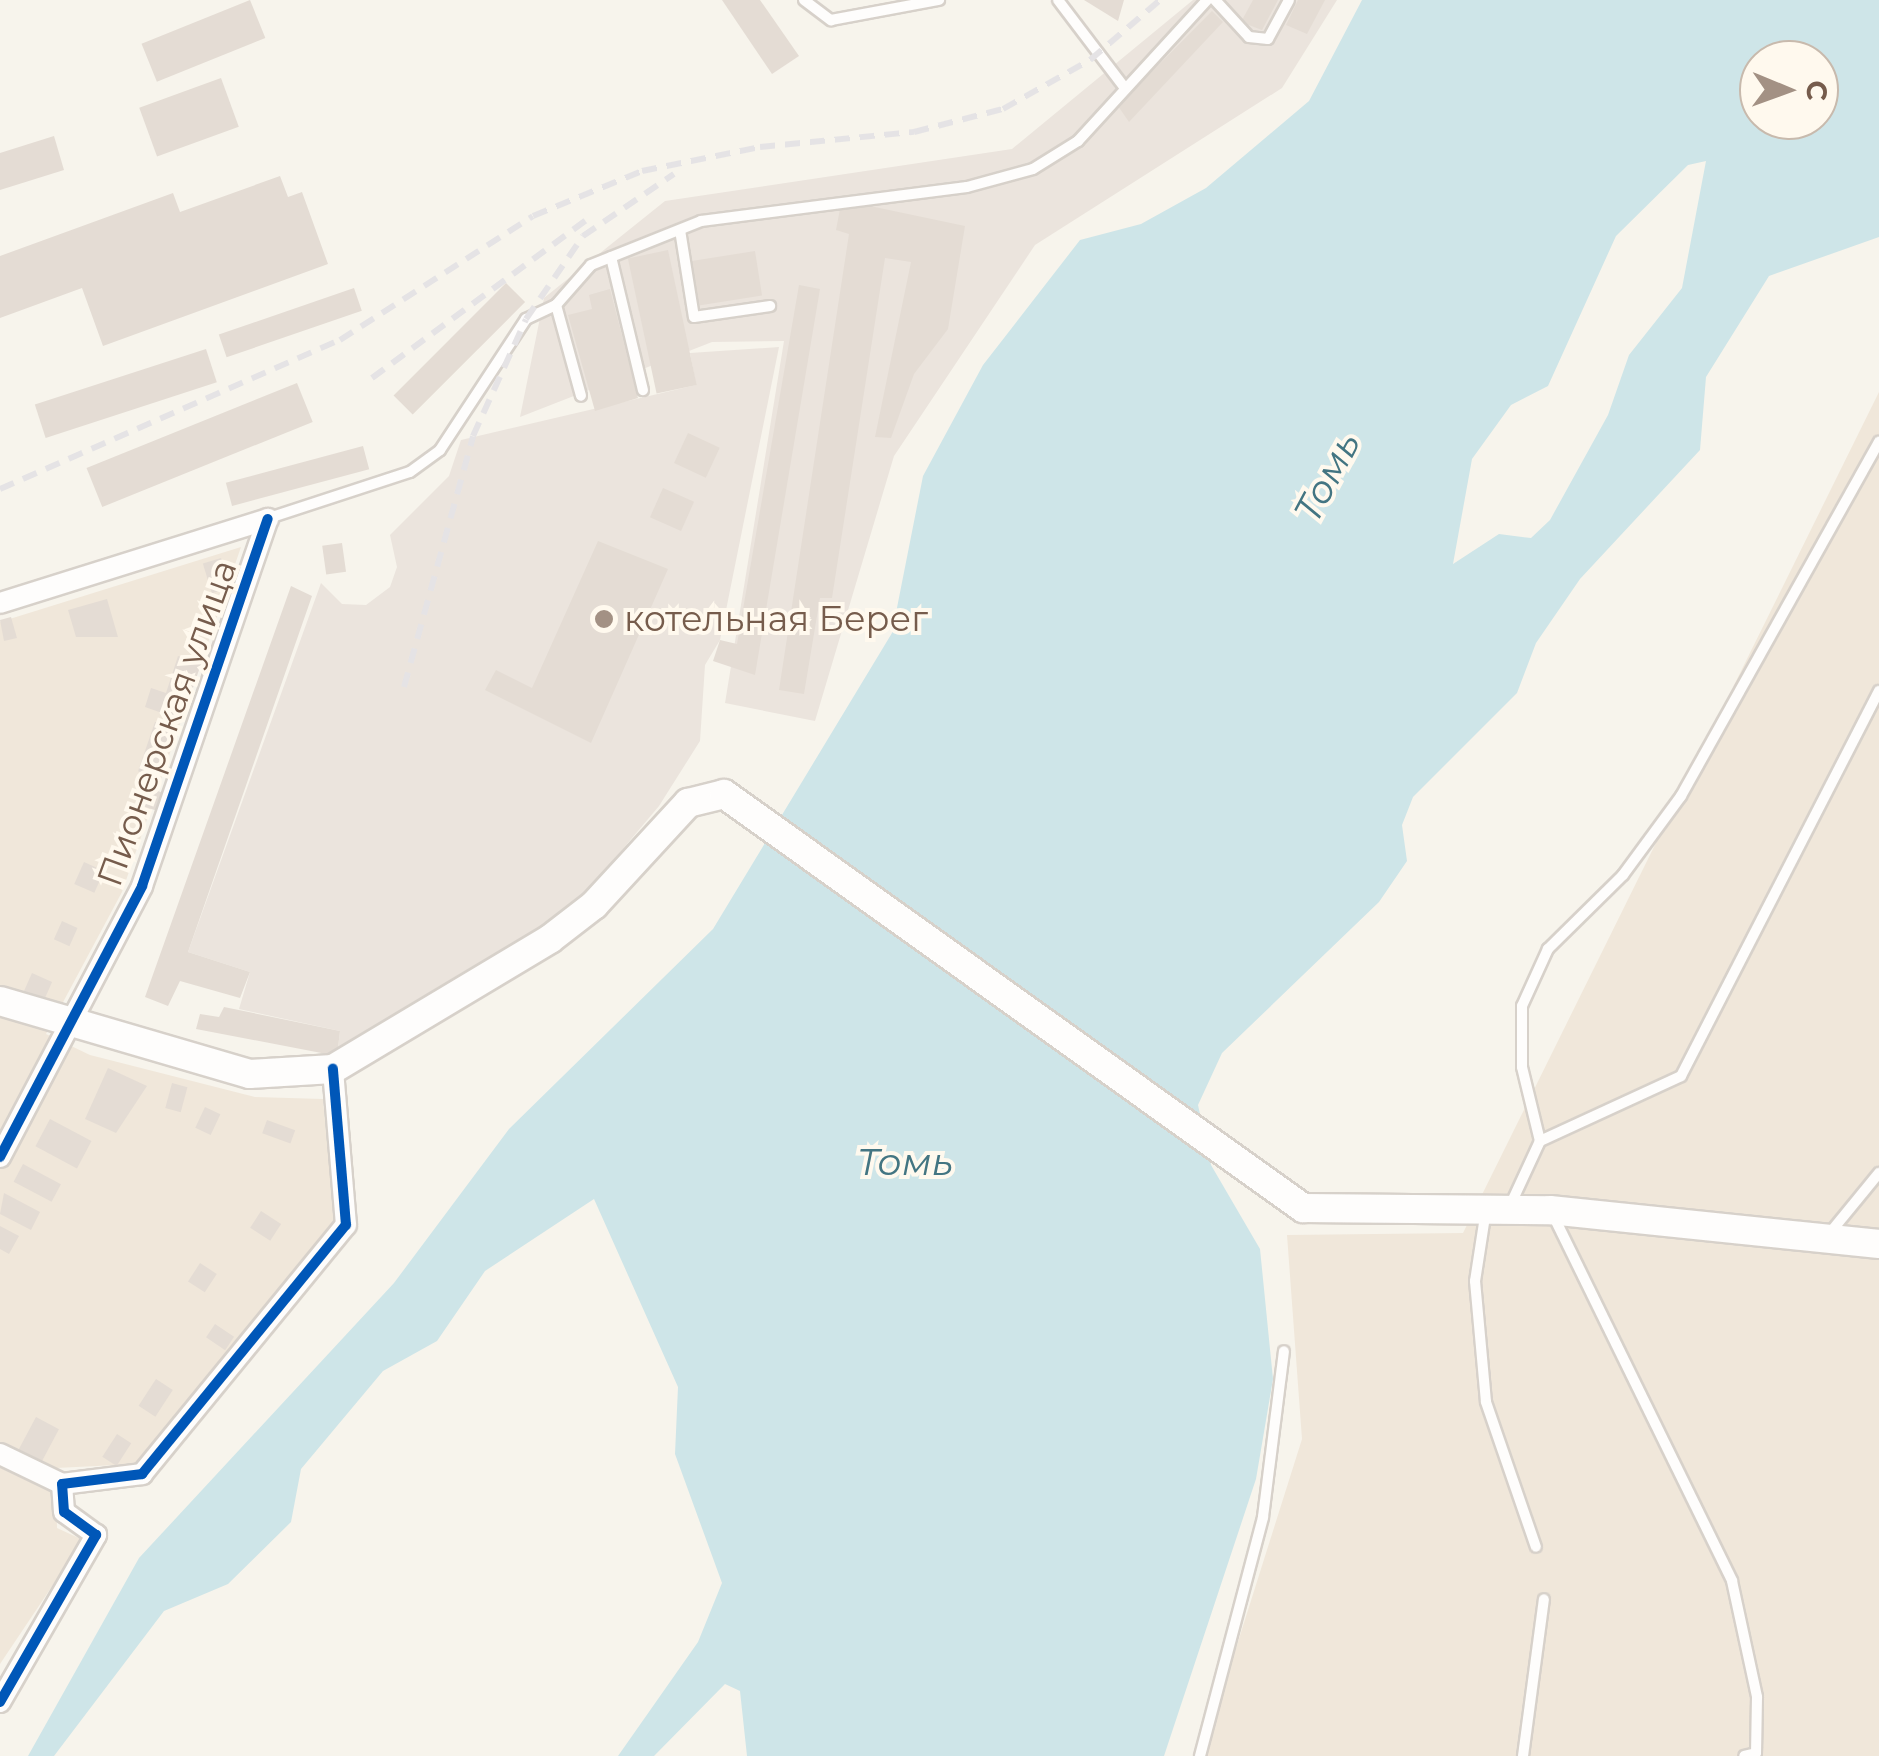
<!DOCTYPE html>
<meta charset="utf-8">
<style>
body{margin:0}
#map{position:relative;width:1879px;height:1756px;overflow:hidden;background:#f7f4ec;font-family:Montserrat,sans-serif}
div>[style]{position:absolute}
.residential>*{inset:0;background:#f0e7da}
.industrial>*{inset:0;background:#ebe4dd}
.water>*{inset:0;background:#cee5e8}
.building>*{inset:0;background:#e4dcd4;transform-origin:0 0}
.roads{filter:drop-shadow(2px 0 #d7d1ca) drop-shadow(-2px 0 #d7d1ca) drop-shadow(0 2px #d7d1ca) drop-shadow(0 -2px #d7d1ca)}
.service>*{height:10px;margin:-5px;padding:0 5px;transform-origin:5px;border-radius:5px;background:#fefdfc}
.minor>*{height:20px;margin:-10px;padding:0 10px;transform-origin:10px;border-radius:10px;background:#fefdfc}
.secondary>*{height:28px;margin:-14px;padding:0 14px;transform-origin:14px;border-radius:14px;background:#fefdfc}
.rail>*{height:6px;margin-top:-3px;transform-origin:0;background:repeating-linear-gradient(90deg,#e5e3e5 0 15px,transparent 0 25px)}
.cycleway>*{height:10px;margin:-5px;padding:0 5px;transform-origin:5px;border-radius:5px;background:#0057b8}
.dots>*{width:28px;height:28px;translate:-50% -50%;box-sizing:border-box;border:5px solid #fff9ee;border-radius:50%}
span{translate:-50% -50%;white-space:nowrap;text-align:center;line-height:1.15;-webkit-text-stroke:8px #fff9ee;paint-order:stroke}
.poi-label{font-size:35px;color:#765c4c}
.left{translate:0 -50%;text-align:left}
.street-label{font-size:35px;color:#765c4c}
.water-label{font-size:38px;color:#437582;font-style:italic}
.north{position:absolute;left:1739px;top:40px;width:100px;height:100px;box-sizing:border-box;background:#fff9ee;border:2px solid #c8baad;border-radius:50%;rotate:91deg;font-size:28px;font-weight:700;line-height:40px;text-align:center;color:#765c4c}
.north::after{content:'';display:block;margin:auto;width:35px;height:45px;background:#a39184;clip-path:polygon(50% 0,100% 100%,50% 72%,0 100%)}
</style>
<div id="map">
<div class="residential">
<i style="clip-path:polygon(1879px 392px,1879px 1756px,1202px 1756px,1302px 1439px,1287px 1235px,1463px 1233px)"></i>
<i style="clip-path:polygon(241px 547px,122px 892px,46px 1034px,90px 1055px,255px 1097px,323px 1099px,334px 1220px,137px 1464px,56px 1468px,57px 1528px,83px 1540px,0 1664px,0 622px)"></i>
</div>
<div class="industrial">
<i style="clip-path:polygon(1193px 0,1337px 0,1282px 88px,1035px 245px,894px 456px,815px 721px,725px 703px,784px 341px,712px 342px,520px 417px,544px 298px,665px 201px,1012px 149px)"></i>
<i style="clip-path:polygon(779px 347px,720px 640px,705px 665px,700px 741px,659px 806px,579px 901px,390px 1031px,337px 1056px,340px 1031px,239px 1009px,250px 972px,188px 952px,321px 583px,342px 604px,366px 605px,390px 587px,397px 567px,390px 535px,449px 476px,461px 440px,696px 385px,690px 353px)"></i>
</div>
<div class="water">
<i style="clip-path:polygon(evenodd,1362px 0,1879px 0,1879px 237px,1769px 276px,1706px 377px,1700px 450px,1580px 579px,1536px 643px,1517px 693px,1413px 797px,1402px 825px,1407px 861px,1379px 902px,1222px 1053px,1198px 1105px,1211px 1165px,1260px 1249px,1273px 1379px,1256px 1479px,1164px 1756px,747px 1756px,740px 1691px,725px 1684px,654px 1756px,618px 1756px,698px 1642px,722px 1583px,675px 1454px,678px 1387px,594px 1199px,485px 1271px,437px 1341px,383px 1371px,301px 1469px,291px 1522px,228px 1584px,164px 1611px,54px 1756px,28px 1756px,139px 1558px,394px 1283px,509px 1129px,713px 929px,892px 633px,923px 476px,983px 365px,1080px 240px,1141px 224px,1206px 188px,1309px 101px,1362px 0,1759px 60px,1819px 60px,1819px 120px,1759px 120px,1759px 60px,1362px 0,1706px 161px,1682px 288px,1629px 355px,1608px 415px,1550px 520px,1531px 538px,1499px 534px,1453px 564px,1472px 459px,1511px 405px,1548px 386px,1616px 236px,1688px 165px,1706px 161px)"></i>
</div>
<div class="building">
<i style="left:250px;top:0;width:41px;height:117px;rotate:68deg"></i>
<i style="clip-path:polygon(722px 0,760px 0,799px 56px,772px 74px)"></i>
<i style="clip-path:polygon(1084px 0,1124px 0,1118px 21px)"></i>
<i style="clip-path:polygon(1253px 0,1278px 0,1262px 30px,1241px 22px)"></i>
<i style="clip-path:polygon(1298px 0,1325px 0,1307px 34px,1286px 25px)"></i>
<i style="clip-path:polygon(1212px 11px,1223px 22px,1129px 122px,1118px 106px)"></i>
<i style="left:221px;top:78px;width:52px;height:87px;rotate:70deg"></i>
<i style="clip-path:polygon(54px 136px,64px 170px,0 190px,0 153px)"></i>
<i style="clip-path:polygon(280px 176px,288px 197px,302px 192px,328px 264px,103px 346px,82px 288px,0 318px,0 256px,173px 193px,180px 212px)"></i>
<i style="clip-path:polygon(870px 206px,965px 226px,948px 329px,914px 374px,891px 438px,875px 437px,911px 262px,885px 258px,832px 598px,820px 598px,804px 694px,779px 690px,849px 234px,836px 230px,840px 209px)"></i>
<i style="left:668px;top:250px;width:138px;height:41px;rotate:78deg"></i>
<i style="left:755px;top:251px;width:45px;height:64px;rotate:81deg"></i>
<i style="left:506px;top:283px;width:27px;height:159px;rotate:45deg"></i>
<i style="clip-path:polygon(799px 285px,820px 289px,755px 675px,713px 661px,720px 640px,737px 644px)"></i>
<i style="left:354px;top:288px;width:24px;height:143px;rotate:71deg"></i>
<i style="clip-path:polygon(610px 289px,638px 398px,595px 411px,568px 315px,592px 309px,589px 295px)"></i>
<i style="left:206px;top:349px;width:35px;height:180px;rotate:72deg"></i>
<i style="left:297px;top:383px;width:42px;height:227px;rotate:68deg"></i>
<i style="left:688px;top:433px;width:35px;height:33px;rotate:25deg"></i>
<i style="left:363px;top:446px;width:24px;height:142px;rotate:75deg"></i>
<i style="left:663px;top:488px;width:34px;height:32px;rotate:24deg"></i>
<i style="clip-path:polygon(598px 541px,668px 569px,591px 743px,485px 690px,496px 670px,532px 688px)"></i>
<i style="left:342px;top:543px;width:29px;height:20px;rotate:82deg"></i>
<i style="left:221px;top:558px;width:31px;height:19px;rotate:73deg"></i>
<i style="clip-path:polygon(291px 586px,312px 596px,188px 952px,250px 972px,240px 998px,180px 981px,168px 1006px,145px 997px)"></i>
<i style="clip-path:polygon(107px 599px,118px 637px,76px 637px,68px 610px)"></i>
<i style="clip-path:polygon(11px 617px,17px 638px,4px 641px,0 620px)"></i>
<i style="clip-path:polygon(178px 656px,201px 664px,182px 720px,145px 707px,151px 688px,166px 693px)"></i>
<i style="left:155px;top:722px;width:21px;height:52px;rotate:19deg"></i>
<i style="left:146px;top:787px;width:18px;height:19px;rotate:19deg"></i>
<i style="left:84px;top:862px;width:22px;height:24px;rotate:24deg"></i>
<i style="left:62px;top:921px;width:17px;height:20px;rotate:24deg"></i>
<i style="left:32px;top:973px;width:22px;height:21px;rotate:24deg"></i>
<i style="clip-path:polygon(224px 1007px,340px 1031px,337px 1056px,196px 1029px,200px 1014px,219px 1017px)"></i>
<i style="clip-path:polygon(108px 1068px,147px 1086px,116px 1133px,85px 1119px)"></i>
<i style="left:172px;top:1083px;width:16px;height:26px;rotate:15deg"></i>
<i style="left:205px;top:1107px;width:17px;height:23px;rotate:25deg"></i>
<i style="left:50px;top:1119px;width:47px;height:31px;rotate:28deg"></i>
<i style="left:267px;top:1120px;width:30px;height:14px;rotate:20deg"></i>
<i style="left:23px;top:1164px;width:43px;height:20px;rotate:28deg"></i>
<i style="clip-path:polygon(4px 1193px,40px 1212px,31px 1230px,0 1214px)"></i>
<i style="left:261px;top:1211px;width:24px;height:20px;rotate:33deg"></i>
<i style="clip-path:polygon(0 1226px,19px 1236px,9px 1254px,0 1249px)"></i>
<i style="left:200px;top:1263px;width:20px;height:22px;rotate:33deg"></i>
<i style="left:215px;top:1324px;width:23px;height:16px;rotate:34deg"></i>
<i style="left:156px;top:1379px;width:20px;height:32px;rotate:33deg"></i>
<i style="left:36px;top:1417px;width:26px;height:40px;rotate:28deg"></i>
<i style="left:117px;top:1434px;width:17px;height:27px;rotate:33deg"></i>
</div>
<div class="roads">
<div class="service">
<i style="left:804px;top:0;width:34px;rotate:37deg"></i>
<i style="left:831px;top:20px;width:110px;rotate:-10.5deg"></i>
<i style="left:1058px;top:0;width:109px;rotate:52.8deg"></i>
<i style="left:1215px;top:0;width:50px;rotate:47.4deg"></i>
<i style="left:1249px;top:37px;width:19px;rotate:6deg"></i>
<i style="left:1268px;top:39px;width:44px;rotate:-61.7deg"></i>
<i style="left:680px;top:230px;width:88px;rotate:80.9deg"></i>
<i style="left:694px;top:317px;width:77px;rotate:-8.2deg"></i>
<i style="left:611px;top:257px;width:137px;rotate:76.5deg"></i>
<i style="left:556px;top:305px;width:94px;rotate:74.6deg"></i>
<i style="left:269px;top:518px;width:148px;rotate:-18.1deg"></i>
<i style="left:410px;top:472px;width:37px;rotate:-36deg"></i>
<i style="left:440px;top:450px;width:157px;rotate:-56.7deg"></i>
<i style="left:526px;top:319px;width:33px;rotate:-25deg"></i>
<i style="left:556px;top:305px;width:53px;rotate:-48.8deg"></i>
<i style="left:591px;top:265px;width:118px;rotate:-21.8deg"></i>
<i style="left:701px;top:221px;width:268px;rotate:-7.3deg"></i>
<i style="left:967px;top:187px;width:68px;rotate:-15.3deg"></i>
<i style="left:1033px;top:169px;width:53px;rotate:-31.9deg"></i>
<i style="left:1078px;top:141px;width:191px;rotate:-47.5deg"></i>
<i style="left:1540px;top:1141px;width:76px;rotate:-103.7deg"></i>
<i style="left:1522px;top:1067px;width:61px;rotate:-90deg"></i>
<i style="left:1522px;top:1006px;width:63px;rotate:-65.5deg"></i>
<i style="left:1548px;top:949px;width:105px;rotate:-44.6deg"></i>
<i style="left:1623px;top:875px;width:98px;rotate:-53.7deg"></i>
<i style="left:1681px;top:796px;width:406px;rotate:-60.8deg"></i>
<i style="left:1509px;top:1208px;width:74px;rotate:-65.2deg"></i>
<i style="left:1540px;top:1141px;width:155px;rotate:-24.7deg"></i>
<i style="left:1681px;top:1076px;width:433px;rotate:-62.8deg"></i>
<i style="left:1486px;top:1210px;width:72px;rotate:98.8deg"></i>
<i style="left:1475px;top:1281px;width:121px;rotate:84.8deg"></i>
<i style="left:1486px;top:1402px;width:153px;rotate:71deg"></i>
<i style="left:1553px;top:1215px;width:407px;rotate:63.9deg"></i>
<i style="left:1732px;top:1581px;width:119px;rotate:77.8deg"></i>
<i style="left:1757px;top:1697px;width:56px;rotate:91deg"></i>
<i style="left:1756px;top:1753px;width:12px;rotate:166deg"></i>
<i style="left:1829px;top:1234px;width:79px;rotate:-50.7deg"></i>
<i style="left:1200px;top:1756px;width:247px;rotate:-75.2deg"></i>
<i style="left:1263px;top:1517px;width:167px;rotate:-82.8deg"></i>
<i style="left:1523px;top:1756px;width:158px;rotate:-82.4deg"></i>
</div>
<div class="minor">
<i style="left:0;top:603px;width:281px;rotate:-17.4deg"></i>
<i style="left:0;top:1157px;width:306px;rotate:-62.3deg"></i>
<i style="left:142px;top:886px;width:388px;rotate:-71.1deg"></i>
<i style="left:0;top:1454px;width:69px;rotate:25.8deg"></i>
<i style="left:0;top:1702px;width:193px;rotate:-60.1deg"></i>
<i style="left:96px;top:1535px;width:39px;rotate:-144deg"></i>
<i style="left:64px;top:1512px;width:28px;rotate:-94deg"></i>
<i style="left:62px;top:1484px;width:81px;rotate:-7.1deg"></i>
<i style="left:142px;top:1474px;width:322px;rotate:-50.7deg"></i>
<i style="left:346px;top:1225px;width:157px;rotate:-94.8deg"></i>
</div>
<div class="secondary">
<i style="left:0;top:1001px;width:260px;rotate:16.3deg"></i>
<i style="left:250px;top:1074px;width:83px;rotate:-3.4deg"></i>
<i style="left:333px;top:1069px;width:253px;rotate:-30.9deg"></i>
<i style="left:550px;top:939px;width:56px;rotate:-37.7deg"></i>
<i style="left:594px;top:905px;width:139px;rotate:-47.3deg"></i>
<i style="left:688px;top:803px;width:37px;rotate:-14deg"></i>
<i style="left:724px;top:794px;width:712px;rotate:35.57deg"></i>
<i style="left:1303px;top:1208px;width:247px;rotate:0.5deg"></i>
<i style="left:1550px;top:1210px;width:331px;rotate:5.9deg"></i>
</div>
</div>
<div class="rail">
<i style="left:372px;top:378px;width:270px;rotate:-36.4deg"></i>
<i style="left:0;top:489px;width:371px;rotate:-23.7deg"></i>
<i style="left:340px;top:340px;width:229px;rotate:-32.7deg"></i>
<i style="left:533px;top:216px;width:118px;rotate:-22.4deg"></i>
<i style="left:642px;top:171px;width:120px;rotate:-11.5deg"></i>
<i style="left:760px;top:147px;width:155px;rotate:-5.6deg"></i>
<i style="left:914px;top:132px;width:92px;rotate:-14.5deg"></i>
<i style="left:1003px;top:109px;width:100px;rotate:-29.4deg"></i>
<i style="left:1090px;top:60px;width:92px;rotate:-40.6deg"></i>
<i style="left:404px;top:687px;width:260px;rotate:-74.6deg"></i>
<i style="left:473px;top:436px;width:128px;rotate:-65.6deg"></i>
<i style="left:526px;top:319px;width:101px;rotate:-55.5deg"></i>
<i style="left:583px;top:236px;width:110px;rotate:-34.3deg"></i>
</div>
<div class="cycleway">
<i style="left:0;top:1157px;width:306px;rotate:-62.3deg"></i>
<i style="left:142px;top:886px;width:388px;rotate:-71.1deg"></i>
<i style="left:0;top:1702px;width:193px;rotate:-60.1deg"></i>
<i style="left:96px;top:1535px;width:39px;rotate:-144deg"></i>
<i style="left:64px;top:1512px;width:28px;rotate:-94deg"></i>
<i style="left:62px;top:1484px;width:81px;rotate:-7.1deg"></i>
<i style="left:142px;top:1474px;width:322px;rotate:-50.7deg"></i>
<i style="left:346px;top:1225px;width:157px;rotate:-94.8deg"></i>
</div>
<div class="dots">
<i style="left:604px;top:619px;background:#a39184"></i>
</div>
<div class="poi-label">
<span class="left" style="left:624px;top:619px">котельная Берег</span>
</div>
<div class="street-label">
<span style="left:167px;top:723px;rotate:-70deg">Пионерская улица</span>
</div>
<div class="water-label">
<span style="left:1327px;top:477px;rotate:-62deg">Томь</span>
<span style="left:905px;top:1162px">Томь</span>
</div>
<div class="north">С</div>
</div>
